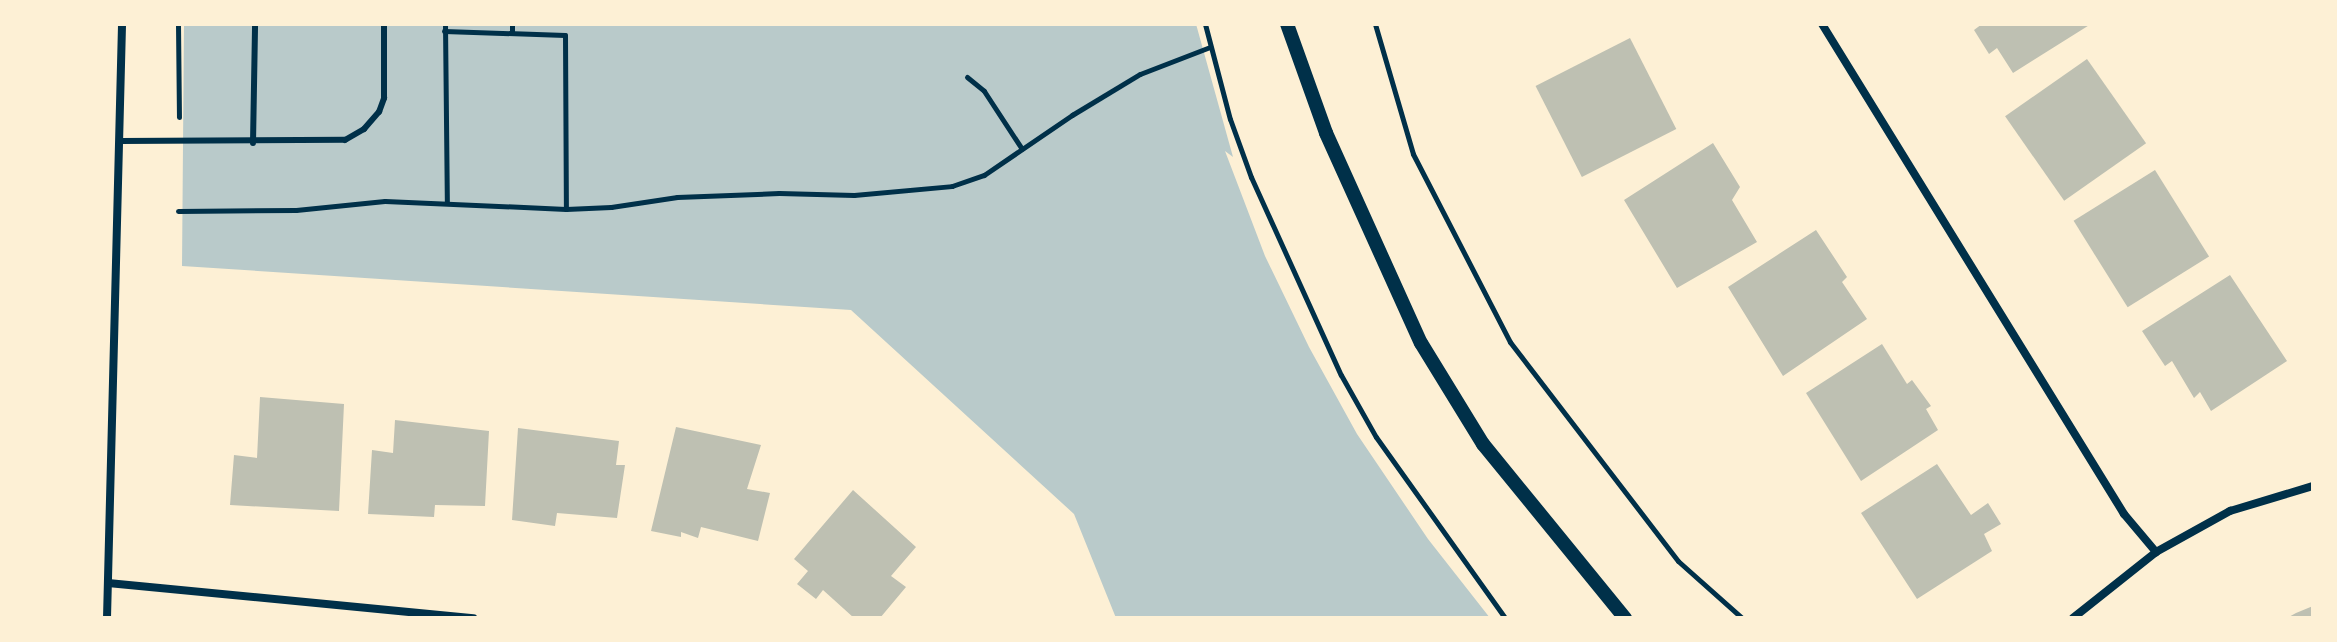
<!DOCTYPE html>
<style>
body{margin:0}
#map{position:relative;width:2337px;height:642px;overflow:hidden;background:#fdf0d5;font-family:Montserrat,sans-serif}
div>[style]{position:absolute}
.green>*{inset:0;background:#b9caca}
.building>*{inset:0;background:#bec0b2;transform-origin:0 0}
.path>*{height:5px;margin:-2.5px;padding:0 2.5px;transform-origin:2.5px;border-radius:2.5px;background:#003049}
.service>*{height:6px;margin:-3px;padding:0 3px;transform-origin:3px;border-radius:3px;background:#003049}
.minor>*{height:8px;margin:-4px;padding:0 4px;transform-origin:4px;border-radius:4px;background:#003049}
.tertiary>*{height:14px;margin:-7px;padding:0 7px;transform-origin:7px;border-radius:7px;background:#003049}
span{translate:-50% -50%;white-space:nowrap;text-align:center;line-height:1.15;-webkit-text-stroke:6px #fdf0d5;paint-order:stroke}
.frame{position:absolute;inset:0;border:26px solid #fdf0d5;pointer-events:none}
</style>
<div id="map">
<div class="green">
<i style="clip-path:polygon(184px 24px,1196px 24px,1233px 157px,1225px 151px,1265px 256px,1309px 347px,1357px 434px,1428px 539px,1490px 618px,1116px 618px,1074px 514px,851px 310px,182px 266px)"></i>
</div>
<div class="building">
<i style="clip-path:polygon(1982px 24px,2091px 24px,2013px 73px,1997px 48px,1989px 54px,1974px 30px)"></i>
<i style="left:1630px;top:38px;width:102px;height:106px;rotate:63deg"></i>
<i style="left:2087px;top:59px;width:103px;height:100px;rotate:55deg"></i>
<i style="clip-path:polygon(1713px 143px,1740px 187px,1732px 200px,1757px 242px,1677px 288px,1624px 200px)"></i>
<i style="left:2155px;top:170px;width:102px;height:96px;rotate:58deg"></i>
<i style="clip-path:polygon(1816px 230px,1847px 277px,1842px 282px,1867px 319px,1783px 376px,1728px 287px)"></i>
<i style="clip-path:polygon(2230px 275px,2287px 361px,2211px 411px,2200px 392px,2194px 398px,2172px 361px,2165px 366px,2142px 331px)"></i>
<i style="clip-path:polygon(1882px 344px,1907px 384px,1912px 380px,1931px 406px,1926px 409px,1938px 430px,1861px 481px,1806px 393px)"></i>
<i style="clip-path:polygon(260px 397px,344px 404px,339px 511px,230px 505px,234px 455px,257px 458px)"></i>
<i style="clip-path:polygon(395px 420px,489px 431px,485px 506px,435px 505px,434px 517px,368px 514px,372px 450px,393px 453px)"></i>
<i style="clip-path:polygon(676px 427px,761px 445px,747px 489px,770px 493px,758px 541px,701px 527px,698px 538px,681px 532px,681px 537px,651px 531px)"></i>
<i style="clip-path:polygon(518px 428px,619px 441px,616px 465px,625px 465px,617px 518px,557px 513px,555px 526px,512px 520px)"></i>
<i style="clip-path:polygon(1937px 464px,1971px 515px,1988px 503px,2001px 524px,1984px 534px,1992px 551px,1917px 599px,1861px 513px)"></i>
<i style="clip-path:polygon(853px 490px,916px 547px,891px 576px,906px 587px,880px 618px,854px 618px,823px 590px,816px 599px,797px 584px,808px 571px,794px 559px)"></i>
<i style="clip-path:polygon(2313px 606px,2313px 618px,2287px 618px,2296px 613px)"></i>
</div>
<div class="path">
<i style="left:178px;top:24px;width:93px;rotate:89.4deg"></i>
<i style="left:445px;top:24px;width:179px;rotate:89.4deg"></i>
<i style="left:1205px;top:24px;width:98px;rotate:75.3deg"></i>
<i style="left:1230px;top:119px;width:62px;rotate:70.1deg"></i>
<i style="left:1251px;top:177px;width:217px;rotate:65.6deg"></i>
<i style="left:1341px;top:375px;width:71px;rotate:60.6deg"></i>
<i style="left:1376px;top:437px;width:222px;rotate:54.5deg"></i>
<i style="left:1375px;top:24px;width:135px;rotate:73.7deg"></i>
<i style="left:1413px;top:154px;width:212px;rotate:62.7deg"></i>
<i style="left:1510px;top:342px;width:276px;rotate:52.5deg"></i>
<i style="left:1678px;top:561px;width:86px;rotate:41.7deg"></i>
<i style="left:444px;top:31px;width:121px;rotate:1.9deg"></i>
<i style="left:565px;top:35px;width:174px;rotate:89.7deg"></i>
<i style="left:512px;top:32px;width:8px;rotate:-90deg"></i>
<i style="left:967px;top:77px;width:22px;rotate:39deg"></i>
<i style="left:984px;top:91px;width:69px;rotate:56.8deg"></i>
<i style="left:178px;top:211px;width:118px;rotate:-0.5deg"></i>
<i style="left:296px;top:210px;width:89px;rotate:-5.8deg"></i>
<i style="left:385px;top:201px;width:181px;rotate:2.5deg"></i>
<i style="left:566px;top:209px;width:45px;rotate:-2.5deg"></i>
<i style="left:611px;top:207px;width:67px;rotate:-8.6deg"></i>
<i style="left:677px;top:197px;width:102px;rotate:-2.2deg"></i>
<i style="left:779px;top:193px;width:75px;rotate:1.5deg"></i>
<i style="left:854px;top:195px;width:98px;rotate:-5.2deg"></i>
<i style="left:952px;top:186px;width:34px;rotate:-19deg"></i>
<i style="left:984px;top:175px;width:107px;rotate:-34.3deg"></i>
<i style="left:1072px;top:115px;width:79px;rotate:-31.1deg"></i>
<i style="left:1140px;top:74px;width:75px;rotate:-21.1deg"></i>
</div>
<div class="service">
<i style="left:120px;top:141px;width:225px;rotate:-0.3deg"></i>
<i style="left:345px;top:140px;width:22px;rotate:-30deg"></i>
<i style="left:364px;top:129px;width:23px;rotate:-49deg"></i>
<i style="left:379px;top:112px;width:15px;rotate:-70deg"></i>
<i style="left:384px;top:98px;width:74px;rotate:-90deg"></i>
<i style="left:253px;top:143px;width:119px;rotate:-89deg"></i>
</div>
<div class="minor">
<i style="left:1822px;top:24px;width:576px;rotate:58.35deg"></i>
<i style="left:2124px;top:514px;width:50px;rotate:49.9deg"></i>
<i style="left:108px;top:583px;width:367px;rotate:5.5deg"></i>
<i style="left:107px;top:618px;width:594px;rotate:-88.55deg"></i>
<i style="left:2073px;top:618px;width:106px;rotate:-38.5deg"></i>
<i style="left:2156px;top:552px;width:85px;rotate:-29deg"></i>
<i style="left:2230px;top:511px;width:87px;rotate:-16.8deg"></i>
</div>
<div class="tertiary">
<i style="left:1287px;top:24px;width:116px;rotate:70.3deg"></i>
<i style="left:1326px;top:133px;width:230px;rotate:65.7deg"></i>
<i style="left:1421px;top:343px;width:119px;rotate:58.5deg"></i>
<i style="left:1483px;top:444px;width:225px;rotate:50.8deg"></i>
</div>
<div class="frame"></div>
</div>
